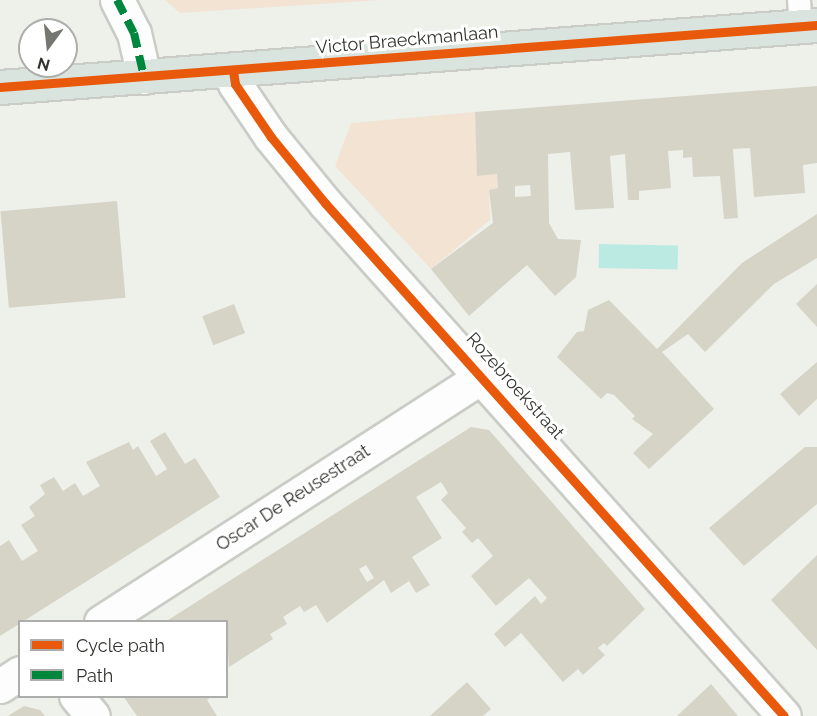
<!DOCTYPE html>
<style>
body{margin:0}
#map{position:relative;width:817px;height:716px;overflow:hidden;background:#eef0ea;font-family:Raleway,sans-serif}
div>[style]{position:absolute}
.green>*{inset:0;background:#f2e3d3}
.water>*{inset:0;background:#baeae2;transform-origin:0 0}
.building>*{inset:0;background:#d6d4c7;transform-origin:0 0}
.roads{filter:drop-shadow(2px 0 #caccc6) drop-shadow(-2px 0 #caccc6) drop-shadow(0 2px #caccc6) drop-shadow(0 -2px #caccc6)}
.lane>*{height:22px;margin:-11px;padding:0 11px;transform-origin:11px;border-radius:11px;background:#fcfdfc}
.street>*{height:33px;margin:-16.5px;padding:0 16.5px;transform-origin:16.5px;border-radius:16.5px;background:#fcfdfc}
.primary>*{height:33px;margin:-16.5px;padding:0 16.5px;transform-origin:16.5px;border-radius:16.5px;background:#dae4de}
.quiet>*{height:8px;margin-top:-4px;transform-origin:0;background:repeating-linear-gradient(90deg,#00873e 0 15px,transparent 0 23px)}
.cycleway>*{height:9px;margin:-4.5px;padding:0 4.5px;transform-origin:4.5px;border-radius:4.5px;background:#e8590c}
span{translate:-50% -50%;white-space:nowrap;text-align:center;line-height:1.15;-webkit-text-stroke:6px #fff;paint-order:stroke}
.street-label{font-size:18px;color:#32352f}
.legend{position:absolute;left:18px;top:620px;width:210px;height:78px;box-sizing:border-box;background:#fff;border:2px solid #adaeac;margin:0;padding:8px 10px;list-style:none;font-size:18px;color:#32352f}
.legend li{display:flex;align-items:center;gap:12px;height:30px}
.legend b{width:30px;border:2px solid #adaeac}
.north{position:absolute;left:18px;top:18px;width:60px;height:60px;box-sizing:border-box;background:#fff;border:2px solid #adaeac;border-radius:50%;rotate:195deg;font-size:16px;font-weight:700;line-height:24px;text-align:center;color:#32352f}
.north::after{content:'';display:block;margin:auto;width:21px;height:27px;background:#747670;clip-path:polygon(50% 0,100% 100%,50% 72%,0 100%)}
</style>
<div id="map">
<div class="green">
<i style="clip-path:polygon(165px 0,381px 0,180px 13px)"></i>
<i style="clip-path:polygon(475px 112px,477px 176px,497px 174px,498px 188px,489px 190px,490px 220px,431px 269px,335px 166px,351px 123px)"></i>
</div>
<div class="water">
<i style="left:599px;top:244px;width:79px;height:24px;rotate:1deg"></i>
</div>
<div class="building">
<i style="clip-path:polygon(evenodd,817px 86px,817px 163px,803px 165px,805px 193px,754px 197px,750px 148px,733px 149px,738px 218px,724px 219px,720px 176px,693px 177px,692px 157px,683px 158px,683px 150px,668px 151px,671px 188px,639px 191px,639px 200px,628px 200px,625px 154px,610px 156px,614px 208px,575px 210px,570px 152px,548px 154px,549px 223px,558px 239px,581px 240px,576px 277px,555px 296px,527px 265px,469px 316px,431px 269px,493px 223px,489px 190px,498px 188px,497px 174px,477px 176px,475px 112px,817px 86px,530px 185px,531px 196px,515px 197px,515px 186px,530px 185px)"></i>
<i style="left:117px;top:201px;width:97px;height:117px;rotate:85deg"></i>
<i style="clip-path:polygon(817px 214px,817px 258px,774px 284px,705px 352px,688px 334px,662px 352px,714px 409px,649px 469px,633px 453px,653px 434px,632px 419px,635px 416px,614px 395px,607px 393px,601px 399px,557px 357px,577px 332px,584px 331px,588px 310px,609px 300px,657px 349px,742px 263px)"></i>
<i style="clip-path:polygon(817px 284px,817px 327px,796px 304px)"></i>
<i style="left:234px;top:304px;width:31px;height:34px;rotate:69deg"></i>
<i style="clip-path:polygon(817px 362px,817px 399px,799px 416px,780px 394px)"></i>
<i style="clip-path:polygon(evenodd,471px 427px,489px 430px,645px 609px,607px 646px,604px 643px,598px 648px,605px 655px,583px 675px,578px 669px,563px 682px,521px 633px,505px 647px,494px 634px,535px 596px,541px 604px,547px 598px,529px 578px,496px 606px,471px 576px,493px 556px,478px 538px,472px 543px,462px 532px,466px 528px,441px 500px,448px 493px,441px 482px,416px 497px,442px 538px,412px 557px,430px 585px,416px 593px,409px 581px,391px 593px,384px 580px,327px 623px,316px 605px,304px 612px,300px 606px,283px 617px,287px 624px,270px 634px,273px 639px,229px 667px,226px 622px,165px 622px,471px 427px,366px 565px,374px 578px,367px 582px,359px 569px,366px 565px)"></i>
<i style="clip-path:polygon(165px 432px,185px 464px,195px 458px,220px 497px,0 636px,0 546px,9px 540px,22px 561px,38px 551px,21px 525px,35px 516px,29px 507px,45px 494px,40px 485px,54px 477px,63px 491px,75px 483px,83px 496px,100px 486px,86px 462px,129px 442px,133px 450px,138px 446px,156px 476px,167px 469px,150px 441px)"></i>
<i style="clip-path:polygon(805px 447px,817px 447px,817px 504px,744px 566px,709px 528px)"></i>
<i style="clip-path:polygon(817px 555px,817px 650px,771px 600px)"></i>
<i style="clip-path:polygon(467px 682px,491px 709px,483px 716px,430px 716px)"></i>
<i style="clip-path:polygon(711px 684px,738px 716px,677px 716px)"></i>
<i style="clip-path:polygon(123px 696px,212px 696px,207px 700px,217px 716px,137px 716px)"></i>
<i style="clip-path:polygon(24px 706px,40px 710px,45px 716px,8px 716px)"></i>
</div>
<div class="roads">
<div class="lane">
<i style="left:799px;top:0;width:26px;rotate:86deg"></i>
</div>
<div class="street">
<i style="left:117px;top:0;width:37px;rotate:63deg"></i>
<i style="left:134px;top:33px;width:45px;rotate:77.2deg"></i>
<i style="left:233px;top:71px;width:13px;rotate:81deg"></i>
<i style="left:235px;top:84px;width:64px;rotate:55.8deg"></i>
<i style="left:271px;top:137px;width:85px;rotate:50.7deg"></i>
<i style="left:325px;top:203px;width:688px;rotate:48.18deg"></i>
<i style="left:101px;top:622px;width:456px;rotate:-32.8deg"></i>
<i style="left:0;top:686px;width:24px;rotate:-33deg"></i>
<i style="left:76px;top:696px;width:26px;rotate:50deg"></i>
</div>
<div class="primary">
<i style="left:0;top:87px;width:819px;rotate:-4.34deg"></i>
</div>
</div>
<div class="quiet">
<i style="left:117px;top:0;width:37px;rotate:63deg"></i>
<i style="left:134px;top:33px;width:45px;rotate:77.2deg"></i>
</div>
<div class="cycleway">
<i style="left:233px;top:71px;width:13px;rotate:81deg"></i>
<i style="left:235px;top:84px;width:64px;rotate:55.8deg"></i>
<i style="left:271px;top:137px;width:85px;rotate:50.7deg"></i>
<i style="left:325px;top:203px;width:688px;rotate:48.18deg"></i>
<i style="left:0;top:87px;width:819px;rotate:-4.34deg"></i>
</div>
<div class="street-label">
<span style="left:407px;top:40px;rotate:-5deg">Victor Braeckmanlaan</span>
<span style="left:515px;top:386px;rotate:48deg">Rozebroekstraat</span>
<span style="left:293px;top:498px;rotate:-33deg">Oscar De Reusestraat</span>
</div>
<ul class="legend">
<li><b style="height:8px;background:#e8590c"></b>Cycle path</li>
<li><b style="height:8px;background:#00873e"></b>Path</li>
</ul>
<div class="north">N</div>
</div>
